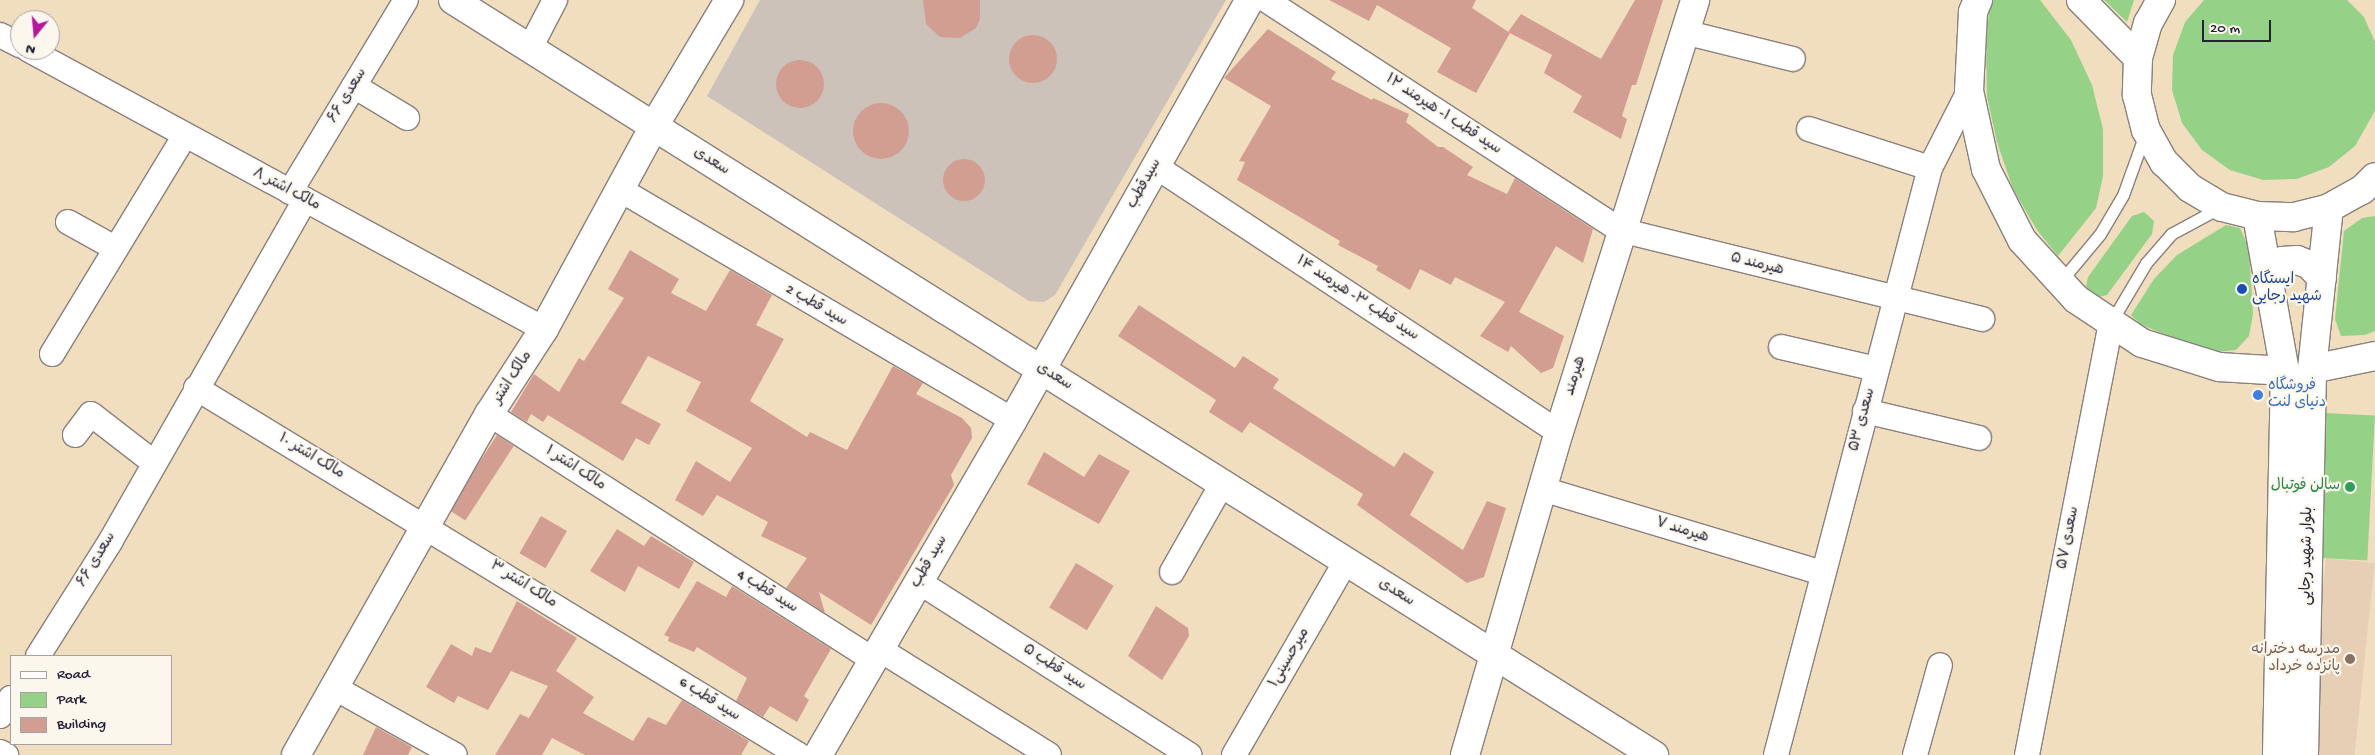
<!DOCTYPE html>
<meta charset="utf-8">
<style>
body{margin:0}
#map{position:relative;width:2375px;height:755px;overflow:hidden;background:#f1debf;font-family:"Gochi Hand","Playpen Sans Arabic",sans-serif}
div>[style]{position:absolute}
.built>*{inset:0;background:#e7cfb6;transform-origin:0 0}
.industrial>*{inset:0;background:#cdc2b9}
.green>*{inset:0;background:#95d287;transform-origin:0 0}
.building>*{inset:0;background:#d29e92;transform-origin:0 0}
.round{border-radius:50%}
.roads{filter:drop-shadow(1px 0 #8a807d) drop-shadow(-1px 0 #8a807d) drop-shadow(0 1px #8a807d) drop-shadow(0 -1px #8a807d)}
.service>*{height:11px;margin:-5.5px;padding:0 5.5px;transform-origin:5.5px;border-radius:5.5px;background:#fff}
.minor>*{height:24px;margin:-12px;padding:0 12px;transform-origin:12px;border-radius:12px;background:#fff}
.tertiary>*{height:28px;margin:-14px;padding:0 14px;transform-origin:14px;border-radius:14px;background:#fff}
.secondary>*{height:28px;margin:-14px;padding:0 14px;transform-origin:14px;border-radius:14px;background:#fff}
.dots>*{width:14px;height:14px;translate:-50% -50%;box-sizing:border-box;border:2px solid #fbf7ec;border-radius:50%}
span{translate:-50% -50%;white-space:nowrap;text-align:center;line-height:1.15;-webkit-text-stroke:4.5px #fbf7ec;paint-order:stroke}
.street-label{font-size:15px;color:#22223b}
.transit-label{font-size:15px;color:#164399}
.left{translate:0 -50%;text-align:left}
.shop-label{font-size:15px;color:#366cbe}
.leisure-label{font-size:15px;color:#27864d}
.right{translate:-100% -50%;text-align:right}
.education-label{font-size:15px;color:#785e54}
.legend{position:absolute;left:10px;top:655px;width:162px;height:90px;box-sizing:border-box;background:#fbf7ec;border:1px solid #a4a2a5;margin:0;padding:6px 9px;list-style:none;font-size:15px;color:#22223b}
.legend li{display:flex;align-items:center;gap:10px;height:25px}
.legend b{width:25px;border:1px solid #a4a2a5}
.north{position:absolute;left:10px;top:10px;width:50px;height:50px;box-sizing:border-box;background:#fbf7ec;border:1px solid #a4a2a5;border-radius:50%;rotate:197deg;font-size:14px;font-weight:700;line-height:20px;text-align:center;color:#22223b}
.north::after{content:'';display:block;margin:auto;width:18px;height:22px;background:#b5179e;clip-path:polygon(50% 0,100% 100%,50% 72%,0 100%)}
.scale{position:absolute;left:2202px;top:20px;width:69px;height:22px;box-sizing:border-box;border:2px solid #22223b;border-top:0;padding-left:6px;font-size:15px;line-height:18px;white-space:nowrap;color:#22223b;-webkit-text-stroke:4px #fbf7ec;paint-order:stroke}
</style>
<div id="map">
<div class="built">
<i style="left:2326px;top:558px;width:49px;height:197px;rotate:6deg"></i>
</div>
<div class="industrial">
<i style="clip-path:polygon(760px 0,1226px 0,1055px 295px,1044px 302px,1029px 301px,707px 96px)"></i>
</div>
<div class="green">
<i style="clip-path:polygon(1990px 0,2040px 0,2071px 40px,2092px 85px,2103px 129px,2103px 176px,2096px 208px,2058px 256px,2037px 230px,2013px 189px,1997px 142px,1987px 97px,1986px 45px)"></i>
<i style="clip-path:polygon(2104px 0,2134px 0,2127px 22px)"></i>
<i style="clip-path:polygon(2204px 0,2347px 0,2364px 17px,2375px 42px,2375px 111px,2355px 146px,2329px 167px,2297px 179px,2263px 180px,2230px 170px,2202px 150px,2182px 123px,2172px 90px,2173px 55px,2185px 22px)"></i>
<i style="clip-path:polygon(2144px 212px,2154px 221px,2152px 234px,2107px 295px,2099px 297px,2091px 294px,2086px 286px,2088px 277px,2132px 216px)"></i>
<i style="clip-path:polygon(2375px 216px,2375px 331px,2365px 335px,2341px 336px,2335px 319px,2344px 231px,2362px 218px)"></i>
<i style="clip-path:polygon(2226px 225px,2240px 228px,2249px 248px,2253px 314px,2249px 336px,2236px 350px,2216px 352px,2173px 338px,2140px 324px,2131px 315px,2154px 279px,2177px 255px)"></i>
<i style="left:2325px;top:413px;width:50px;height:145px;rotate:3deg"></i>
</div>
<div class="building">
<i style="clip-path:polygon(923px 0,980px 0,980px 19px,976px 28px,960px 38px,940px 37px,926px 24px)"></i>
<i style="clip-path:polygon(1329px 0,1476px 0,1472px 8px,1510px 33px,1476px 93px,1437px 72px,1451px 48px,1377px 5px,1369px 21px)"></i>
<i style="clip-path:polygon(1635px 0,1663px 0,1636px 85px,1632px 85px,1622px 116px,1627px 119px,1621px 139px,1573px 112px,1582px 96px,1544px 73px,1552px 55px,1508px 32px,1521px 14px,1601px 59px)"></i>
<i style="clip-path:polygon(1268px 29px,1336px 72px,1331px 79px,1372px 100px,1373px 98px,1409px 114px,1406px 122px,1438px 147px,1443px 147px,1473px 167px,1467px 175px,1507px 194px,1515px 178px,1593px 229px,1583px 263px,1556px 246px,1519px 312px,1564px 336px,1553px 368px,1541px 373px,1511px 346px,1508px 352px,1480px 336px,1505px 302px,1455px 277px,1451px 285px,1420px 269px,1410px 290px,1376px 270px,1378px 266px,1338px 245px,1340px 241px,1237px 180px,1245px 162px,1239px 161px,1271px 106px,1224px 78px)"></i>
<i class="round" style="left:1009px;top:35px;width:48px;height:48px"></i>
<i class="round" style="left:776px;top:60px;width:48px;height:48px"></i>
<i class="round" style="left:853px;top:103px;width:56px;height:56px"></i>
<i class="round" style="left:943px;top:159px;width:42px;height:42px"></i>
<i style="clip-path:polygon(630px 250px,679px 279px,671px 293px,706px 311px,730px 270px,772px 295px,756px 325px,784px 339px,750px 401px,807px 437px,810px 432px,847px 450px,893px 366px,923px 383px,916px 394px,962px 418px,971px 428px,972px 438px,951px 475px,954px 485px,871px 625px,819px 592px,825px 613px,786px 588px,807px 558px,761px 536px,768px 522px,717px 495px,703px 516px,675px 500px,696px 461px,730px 482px,752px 448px,686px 411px,701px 382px,648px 356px,621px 403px,661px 424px,649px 445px,636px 438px,623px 461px,548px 415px,543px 422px,531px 414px,527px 422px,511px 412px,534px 374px,559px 392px,579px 358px,584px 361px,624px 298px,608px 289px)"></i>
<i style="clip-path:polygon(1139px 305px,1235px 368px,1243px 356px,1279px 379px,1273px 388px,1394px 467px,1404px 452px,1434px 472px,1410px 515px,1463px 550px,1487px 501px,1506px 508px,1484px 577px,1467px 583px,1357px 505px,1363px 494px,1250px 422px,1242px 433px,1209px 412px,1216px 400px,1118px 336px)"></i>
<i style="left:497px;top:435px;width:20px;height:89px;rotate:33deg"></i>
<i style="clip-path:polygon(1044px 452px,1084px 477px,1099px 454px,1130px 471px,1099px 524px,1027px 484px)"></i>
<i style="left:541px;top:516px;width:30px;height:43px;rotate:30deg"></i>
<i style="clip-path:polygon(617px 529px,644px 546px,651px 536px,694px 562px,679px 589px,638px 566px,625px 592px,590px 571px)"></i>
<i style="left:1076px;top:563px;width:44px;height:52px;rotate:31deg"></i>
<i style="clip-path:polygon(697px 581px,726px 597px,732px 586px,831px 649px,804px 696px,809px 700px,797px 722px,770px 706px,763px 717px,736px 701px,747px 678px,697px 647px,694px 652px,668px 641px,669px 637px,664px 635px)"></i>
<i style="clip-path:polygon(517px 601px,577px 638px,556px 671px,594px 697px,583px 713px,633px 741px,648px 717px,666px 725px,682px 700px,749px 741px,741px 755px,585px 755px,552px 738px,542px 755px,495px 755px,520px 714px,529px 718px,548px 686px,511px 671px,488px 710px,458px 696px,454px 703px,426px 687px,451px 644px,472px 656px,475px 647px,491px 653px)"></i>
<i style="clip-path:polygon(1156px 606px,1188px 628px,1189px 636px,1162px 680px,1128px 656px)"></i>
<i style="clip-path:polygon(376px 727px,412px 747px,408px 755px,363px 755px)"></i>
</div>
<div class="roads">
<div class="service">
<i style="left:2060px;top:282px;width:62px;rotate:-50.2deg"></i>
<i style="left:2100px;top:234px;width:45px;rotate:-59.5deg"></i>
<i style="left:2123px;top:195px;width:65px;rotate:-70.2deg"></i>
<i style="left:2111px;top:322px;width:69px;rotate:-59.3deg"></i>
<i style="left:2146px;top:263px;width:38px;rotate:-49deg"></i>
<i style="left:2171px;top:234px;width:57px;rotate:-28.4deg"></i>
</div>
<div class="minor">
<i style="left:1266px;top:0;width:422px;rotate:33deg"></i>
<i style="left:1620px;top:230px;width:373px;rotate:13.8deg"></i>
<i style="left:1684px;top:32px;width:112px;rotate:13.9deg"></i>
<i style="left:0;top:35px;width:22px;rotate:27deg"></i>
<i style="left:530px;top:48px;width:54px;rotate:-62.5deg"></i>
<i style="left:29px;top:50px;width:586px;rotate:28.45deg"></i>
<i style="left:354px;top:86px;width:62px;rotate:31.1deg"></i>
<i style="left:1809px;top:129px;width:127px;rotate:17.9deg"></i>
<i style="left:1155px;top:166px;width:484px;rotate:33.4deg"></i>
<i style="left:619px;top:189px;width:457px;rotate:30.4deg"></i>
<i style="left:290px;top:192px;width:224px;rotate:-58.9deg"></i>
<i style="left:68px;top:222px;width:54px;rotate:29deg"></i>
<i style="left:1781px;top:347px;width:98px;rotate:13deg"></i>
<i style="left:52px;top:354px;width:256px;rotate:-58.7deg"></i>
<i style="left:196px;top:388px;width:706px;rotate:31.33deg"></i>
<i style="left:1865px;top:411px;width:117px;rotate:13.3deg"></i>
<i style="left:489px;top:414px;width:456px;rotate:32.6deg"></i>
<i style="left:75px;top:435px;width:26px;rotate:-53deg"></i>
<i style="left:91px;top:414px;width:78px;rotate:37.7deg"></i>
<i style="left:1542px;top:489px;width:292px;rotate:16.7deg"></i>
<i style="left:1172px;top:572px;width:101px;rotate:-60.4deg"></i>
<i style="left:919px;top:582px;width:321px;rotate:32.6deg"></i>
<i style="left:879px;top:649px;width:200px;rotate:31.9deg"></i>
<i style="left:38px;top:656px;width:135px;rotate:-57.7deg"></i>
<i style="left:110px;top:542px;width:394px;rotate:-60.3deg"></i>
<i style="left:335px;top:688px;width:137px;rotate:29.2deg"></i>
<i style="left:0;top:716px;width:21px;rotate:-59deg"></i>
<i style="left:0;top:752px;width:7px;rotate:27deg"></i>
<i style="left:1234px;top:755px;width:224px;rotate:-60deg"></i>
<i style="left:1776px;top:755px;width:607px;rotate:-75.3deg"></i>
<i style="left:1930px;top:168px;width:86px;rotate:-63.1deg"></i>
<i style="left:1915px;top:755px;width:93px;rotate:-74.5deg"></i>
<i style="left:2027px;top:755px;width:441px;rotate:-79deg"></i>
</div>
<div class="tertiary">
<i style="left:296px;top:755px;width:392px;rotate:-60.5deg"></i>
<i style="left:489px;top:414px;width:101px;rotate:-57.1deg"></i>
<i style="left:544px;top:329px;width:231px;rotate:-61.5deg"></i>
<i style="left:654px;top:126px;width:147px;rotate:-59.2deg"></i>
<i style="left:818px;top:755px;width:388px;rotate:-59.8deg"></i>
<i style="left:1013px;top:420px;width:482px;rotate:-60.6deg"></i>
</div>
<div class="secondary">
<i style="left:453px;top:0;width:1419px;rotate:32.16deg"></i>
<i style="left:1978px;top:0;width:13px;rotate:113deg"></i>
<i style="left:1973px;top:12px;width:79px;rotate:92.9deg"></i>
<i style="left:1969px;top:91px;width:80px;rotate:77.7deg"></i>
<i style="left:1986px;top:169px;width:80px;rotate:63.1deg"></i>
<i style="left:2022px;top:240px;width:80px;rotate:47.5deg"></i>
<i style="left:2076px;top:299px;width:79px;rotate:33.7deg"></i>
<i style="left:2142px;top:343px;width:81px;rotate:17.3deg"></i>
<i style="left:2219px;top:367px;width:66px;rotate:3.5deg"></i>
<i style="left:2081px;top:0;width:81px;rotate:45.5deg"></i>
<i style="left:2161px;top:0;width:26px;rotate:119deg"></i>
<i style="left:2148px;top:23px;width:36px;rotate:106deg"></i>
<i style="left:2138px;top:58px;width:37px;rotate:92deg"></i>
<i style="left:2137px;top:95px;width:36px;rotate:76deg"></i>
<i style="left:2146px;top:130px;width:37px;rotate:61deg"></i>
<i style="left:2164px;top:162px;width:37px;rotate:45deg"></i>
<i style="left:2190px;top:188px;width:37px;rotate:31deg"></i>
<i style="left:2222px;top:207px;width:36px;rotate:14deg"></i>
<i style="left:2257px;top:216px;width:37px;rotate:2deg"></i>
<i style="left:2294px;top:217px;width:36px;rotate:-14deg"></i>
<i style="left:2329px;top:208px;width:38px;rotate:-29deg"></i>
<i style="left:2362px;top:190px;width:18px;rotate:-45deg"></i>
<i style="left:2257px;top:216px;width:158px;rotate:79.8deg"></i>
<i style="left:2285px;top:371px;width:384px;rotate:91.2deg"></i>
<i style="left:2269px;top:284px;width:26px;rotate:-61deg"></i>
<i style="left:2282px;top:261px;width:15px;rotate:-4deg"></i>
<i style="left:2297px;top:260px;width:14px;rotate:21deg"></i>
<i style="left:2310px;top:265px;width:18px;rotate:49deg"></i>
<i style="left:2312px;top:369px;width:64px;rotate:-11.7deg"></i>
<i style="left:1465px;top:755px;width:336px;rotate:-73.8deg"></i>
<i style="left:1559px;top:432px;width:453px;rotate:-72.5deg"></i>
<i style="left:2304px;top:755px;width:386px;rotate:-88.8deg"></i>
<i style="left:2312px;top:369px;width:162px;rotate:-84deg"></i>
</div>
</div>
<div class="dots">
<i style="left:2242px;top:289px;background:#1a4fb4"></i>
<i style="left:2258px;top:395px;background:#3f7fe0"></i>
<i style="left:2350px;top:487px;background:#2e9e5b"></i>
<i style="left:2350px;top:659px;background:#8d6e63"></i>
</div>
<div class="street-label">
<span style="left:348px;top:96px;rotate:-59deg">سعدی ۶۶</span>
<span style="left:1443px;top:115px;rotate:33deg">سید قطب ۱- هیرمند ۱۲</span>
<span style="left:711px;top:162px;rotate:32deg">سعدی</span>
<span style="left:1145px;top:184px;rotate:-61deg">سیدقطب</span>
<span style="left:286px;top:190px;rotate:28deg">مالک اشتر ۸</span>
<span style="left:1757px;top:265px;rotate:14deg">هیرمند ۵</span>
<span style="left:1357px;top:299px;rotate:33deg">سید قطب ۳- هیرمند ۱۴</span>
<span style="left:816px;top:306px;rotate:30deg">سید قطب 2</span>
<span style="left:1576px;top:376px;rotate:-73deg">هیرمند</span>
<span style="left:1054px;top:377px;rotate:32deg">سعدی</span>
<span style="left:513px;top:378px;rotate:-57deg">مالک اشتر</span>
<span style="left:1863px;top:420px;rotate:-75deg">سعدی ۵۳</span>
<span style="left:311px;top:457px;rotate:31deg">مالک اشتر ۱۰</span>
<span style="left:575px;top:469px;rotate:33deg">مالک اشتر ۱</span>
<span style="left:1682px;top:531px;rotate:17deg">هیرمند ۷</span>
<span style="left:2069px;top:538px;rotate:-79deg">سعدی ۵۷</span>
<span style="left:2308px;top:556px;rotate:-89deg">بلوار شهید رجایی</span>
<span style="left:97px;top:560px;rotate:-59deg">سعدی ۶۶</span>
<span style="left:930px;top:562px;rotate:-60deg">سید قطب</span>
<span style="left:523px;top:585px;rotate:32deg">مالک اشتر ۳</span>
<span style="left:767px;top:592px;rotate:32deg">سید قطب 4</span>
<span style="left:1396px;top:593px;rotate:32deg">سعدی</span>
<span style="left:1290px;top:658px;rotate:-60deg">میرحسینی۱</span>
<span style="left:1054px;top:668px;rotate:33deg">سید قطب ۵</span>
<span style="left:709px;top:700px;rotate:32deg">سید قطب 6</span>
</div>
<div class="transit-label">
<span class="left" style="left:2252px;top:289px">ایستگاه<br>شهید رجایی</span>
</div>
<div class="shop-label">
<span class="left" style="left:2268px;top:395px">فروشگاه<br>دنیای لنت</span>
</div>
<div class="leisure-label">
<span class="right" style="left:2340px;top:487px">سالن فوتبال</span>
</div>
<div class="education-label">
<span class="right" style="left:2340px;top:659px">مدرسه دخترانه<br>پانزده خرداد</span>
</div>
<ul class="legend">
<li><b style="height:6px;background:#fff"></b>Road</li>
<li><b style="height:14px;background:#95d287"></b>Park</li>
<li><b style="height:14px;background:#d29e92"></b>Building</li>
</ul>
<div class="north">N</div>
<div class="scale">20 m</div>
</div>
